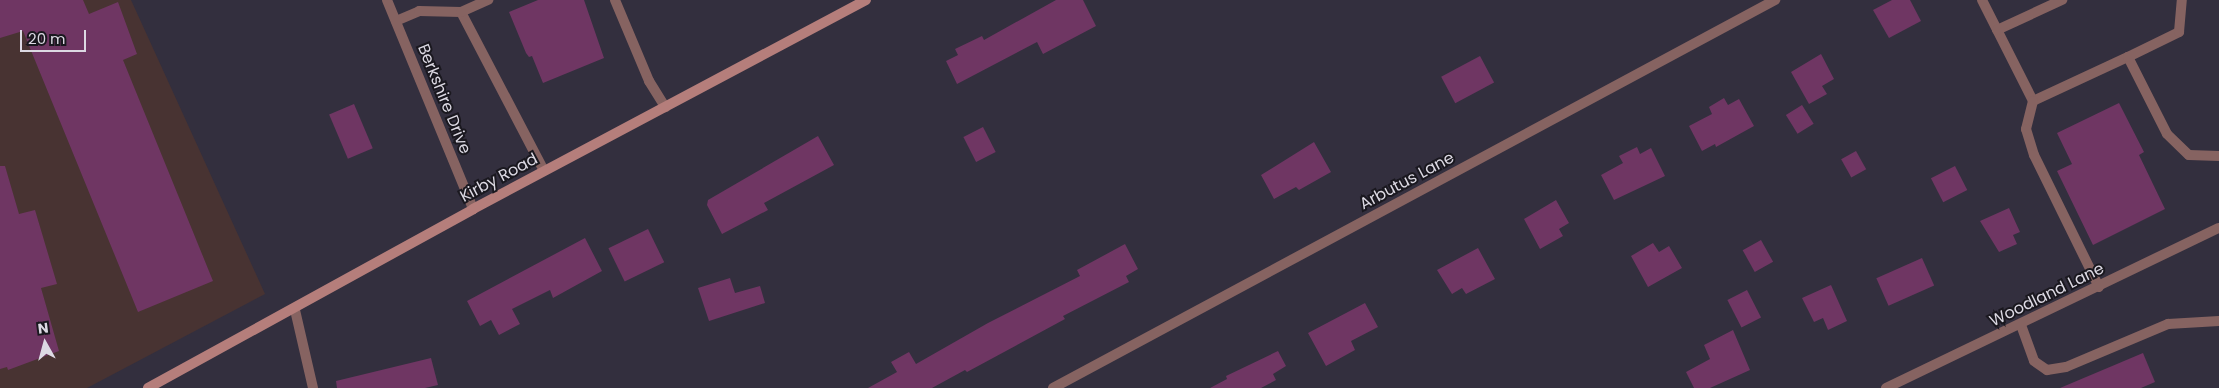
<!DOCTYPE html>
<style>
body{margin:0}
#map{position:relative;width:2219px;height:388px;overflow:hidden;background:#332f3e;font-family:Poppins,sans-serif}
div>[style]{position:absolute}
.industrial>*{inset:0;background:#483332}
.building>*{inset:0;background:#6f3663;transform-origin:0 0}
.service>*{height:10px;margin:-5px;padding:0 5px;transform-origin:5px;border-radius:5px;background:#866361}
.minor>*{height:10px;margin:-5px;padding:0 5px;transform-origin:5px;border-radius:5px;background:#866361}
.secondary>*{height:10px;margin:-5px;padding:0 5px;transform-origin:5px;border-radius:5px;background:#b57e7b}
span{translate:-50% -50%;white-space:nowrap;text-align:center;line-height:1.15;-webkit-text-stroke:4px #1a181f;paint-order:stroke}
.street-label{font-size:16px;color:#dcd9e3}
.north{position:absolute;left:20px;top:318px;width:50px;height:50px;-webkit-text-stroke:4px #1a181f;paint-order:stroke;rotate:353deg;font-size:14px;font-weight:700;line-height:20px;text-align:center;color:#dcd9e3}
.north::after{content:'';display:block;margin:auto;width:18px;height:22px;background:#dcd9e3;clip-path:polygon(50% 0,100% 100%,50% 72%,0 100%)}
.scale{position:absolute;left:20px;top:30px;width:66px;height:22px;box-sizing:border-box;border:2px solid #dcd9e3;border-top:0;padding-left:6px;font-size:15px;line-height:18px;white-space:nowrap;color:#dcd9e3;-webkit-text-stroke:4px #1a181f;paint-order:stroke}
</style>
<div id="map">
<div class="industrial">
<i style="clip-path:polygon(0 0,131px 0,265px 294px,87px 388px,0 388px)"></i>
</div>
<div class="building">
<i style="clip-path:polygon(0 0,83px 0,89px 14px,118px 2px,137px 54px,123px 60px,213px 281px,138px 312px,23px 31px,0 38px)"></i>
<i style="clip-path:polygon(538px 0,584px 0,604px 58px,543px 83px,532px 56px,529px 57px,526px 53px,509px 12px)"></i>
<i style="clip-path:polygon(1056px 0,1083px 0,1096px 26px,1043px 54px,1037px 42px,957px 84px,946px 61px,958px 55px,955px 49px,982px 36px,984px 40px)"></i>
<i style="clip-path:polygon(1892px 0,1910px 0,1921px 21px,1889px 38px,1873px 10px)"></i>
<i style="clip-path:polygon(1821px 54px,1834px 79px,1822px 86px,1827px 94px,1809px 104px,1791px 72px)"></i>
<i style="left:1480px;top:56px;width:30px;height:44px;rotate:62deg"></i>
<i style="clip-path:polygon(1724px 98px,1728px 105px,1739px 99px,1754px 126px,1716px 147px,1715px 144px,1702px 151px,1689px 126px,1712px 114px,1709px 107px)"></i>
<i style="clip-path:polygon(2119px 103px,2144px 152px,2139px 155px,2165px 209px,2093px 245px,2057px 171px,2072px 164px,2057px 133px)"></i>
<i style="left:354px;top:104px;width:48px;height:27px;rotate:67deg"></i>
<i style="left:1802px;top:105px;width:22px;height:19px;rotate:58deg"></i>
<i style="left:983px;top:127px;width:28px;height:22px;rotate:63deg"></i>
<i style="clip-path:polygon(818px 136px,834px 165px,764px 203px,768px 210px,722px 234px,707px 205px,708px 200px)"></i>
<i style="clip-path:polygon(1314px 142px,1331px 172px,1299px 190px,1296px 187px,1274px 199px,1261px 175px)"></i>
<i style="clip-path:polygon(1637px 147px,1640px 154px,1651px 148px,1665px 176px,1614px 200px,1601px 175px,1623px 163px,1619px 156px)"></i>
<i style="left:1856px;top:151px;width:21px;height:17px;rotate:61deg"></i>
<i style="clip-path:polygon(0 166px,5px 166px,19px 214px,35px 210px,57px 284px,41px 288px,59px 351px,8px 370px,7px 367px,0 369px)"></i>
<i style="left:1955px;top:166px;width:27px;height:27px;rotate:63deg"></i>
<i style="clip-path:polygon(1556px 200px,1569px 223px,1559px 229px,1563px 236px,1540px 249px,1524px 219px)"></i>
<i style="clip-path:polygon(2009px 208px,2020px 232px,2013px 235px,2017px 244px,1999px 252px,1980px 221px)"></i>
<i style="left:648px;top:229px;width:37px;height:44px;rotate:64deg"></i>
<i style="clip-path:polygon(585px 238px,602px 271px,553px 298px,550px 290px,512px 309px,520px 324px,499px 335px,491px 320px,480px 326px,467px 301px)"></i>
<i style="left:1761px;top:240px;width:25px;height:21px;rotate:61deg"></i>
<i style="clip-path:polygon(1653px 243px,1659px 252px,1669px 246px,1682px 268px,1648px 287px,1631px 256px)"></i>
<i style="clip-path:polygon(1125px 244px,1138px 269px,1126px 276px,1129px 282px,1063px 316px,1065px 319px,967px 372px,965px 370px,932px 388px,868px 388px,897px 372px,891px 362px,909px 352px,916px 364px,988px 323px,1080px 276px,1077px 270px)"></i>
<i style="clip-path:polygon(1478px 248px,1495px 279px,1466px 294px,1462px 288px,1452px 294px,1437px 270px)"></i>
<i style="left:1922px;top:258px;width:30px;height:50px;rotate:66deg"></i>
<i style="clip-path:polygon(730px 278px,735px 293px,760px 286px,765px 303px,709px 321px,698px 288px)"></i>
<i style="clip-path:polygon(1831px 285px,1847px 321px,1828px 330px,1823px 318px,1814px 322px,1802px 298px)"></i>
<i style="left:1747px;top:290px;width:31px;height:22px;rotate:63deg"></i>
<i style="clip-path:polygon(1365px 303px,1378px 327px,1351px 341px,1355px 350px,1326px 366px,1308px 333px)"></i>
<i style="clip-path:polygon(1733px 330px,1750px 370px,1710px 388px,1694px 388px,1686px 372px,1710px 359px,1704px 345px)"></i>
<i style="clip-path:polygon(1278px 351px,1286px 366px,1273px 374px,1276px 380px,1261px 388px,1210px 388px,1227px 379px,1226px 376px)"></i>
<i style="clip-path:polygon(2143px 353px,2155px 382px,2141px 388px,2060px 388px)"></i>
<i style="clip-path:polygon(431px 358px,438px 385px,425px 388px,337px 388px,336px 381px)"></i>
</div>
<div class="service">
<i style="left:615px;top:0;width:88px;rotate:67.2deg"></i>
<i style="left:649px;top:81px;width:31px;rotate:58deg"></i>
<i style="left:1982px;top:0;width:113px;rotate:63.2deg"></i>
<i style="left:2033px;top:101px;width:105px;rotate:-24.9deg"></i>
<i style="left:2128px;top:57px;width:86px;rotate:63.1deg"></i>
<i style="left:2167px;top:134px;width:30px;rotate:44deg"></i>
<i style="left:2189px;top:155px;width:30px;rotate:2deg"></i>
<i style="left:461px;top:12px;width:179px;rotate:62.4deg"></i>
<i style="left:396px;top:21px;width:25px;rotate:-23deg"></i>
<i style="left:419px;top:11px;width:42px;rotate:1.4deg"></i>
<i style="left:461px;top:12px;width:30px;rotate:-24deg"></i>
<i style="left:1997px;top:30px;width:72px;rotate:-24.8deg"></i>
<i style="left:2128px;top:57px;width:57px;rotate:-26.1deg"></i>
<i style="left:2179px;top:32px;width:32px;rotate:-85deg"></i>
<i style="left:2033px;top:101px;width:29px;rotate:104deg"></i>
<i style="left:2026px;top:129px;width:27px;rotate:73deg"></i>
<i style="left:2034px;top:155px;width:147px;rotate:63.8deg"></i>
</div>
<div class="minor">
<i style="left:387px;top:0;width:226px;rotate:67.6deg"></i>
<i style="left:295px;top:310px;width:80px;rotate:77deg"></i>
<i style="left:2021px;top:325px;width:38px;rotate:70deg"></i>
<i style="left:2034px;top:361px;width:16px;rotate:35deg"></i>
<i style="left:2047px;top:370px;width:19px;rotate:-9deg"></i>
<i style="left:2066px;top:367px;width:111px;rotate:-22.9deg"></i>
<i style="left:2168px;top:324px;width:51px;rotate:-3.4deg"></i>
<i style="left:1053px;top:388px;width:820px;rotate:-28.25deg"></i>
<i style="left:1886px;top:388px;width:369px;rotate:-25.7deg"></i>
</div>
<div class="secondary">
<i style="left:148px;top:388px;width:371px;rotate:-28.8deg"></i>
<i style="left:473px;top:209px;width:445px;rotate:-28deg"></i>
</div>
<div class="street-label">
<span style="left:444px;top:99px;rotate:68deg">Berkshire Drive</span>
<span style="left:499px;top:178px;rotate:-28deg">Kirby Road</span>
<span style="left:1407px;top:181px;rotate:-28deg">Arbutus Lane</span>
<span style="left:2047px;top:295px;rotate:-26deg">Woodland Lane</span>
</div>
<div class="north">N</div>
<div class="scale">20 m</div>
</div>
